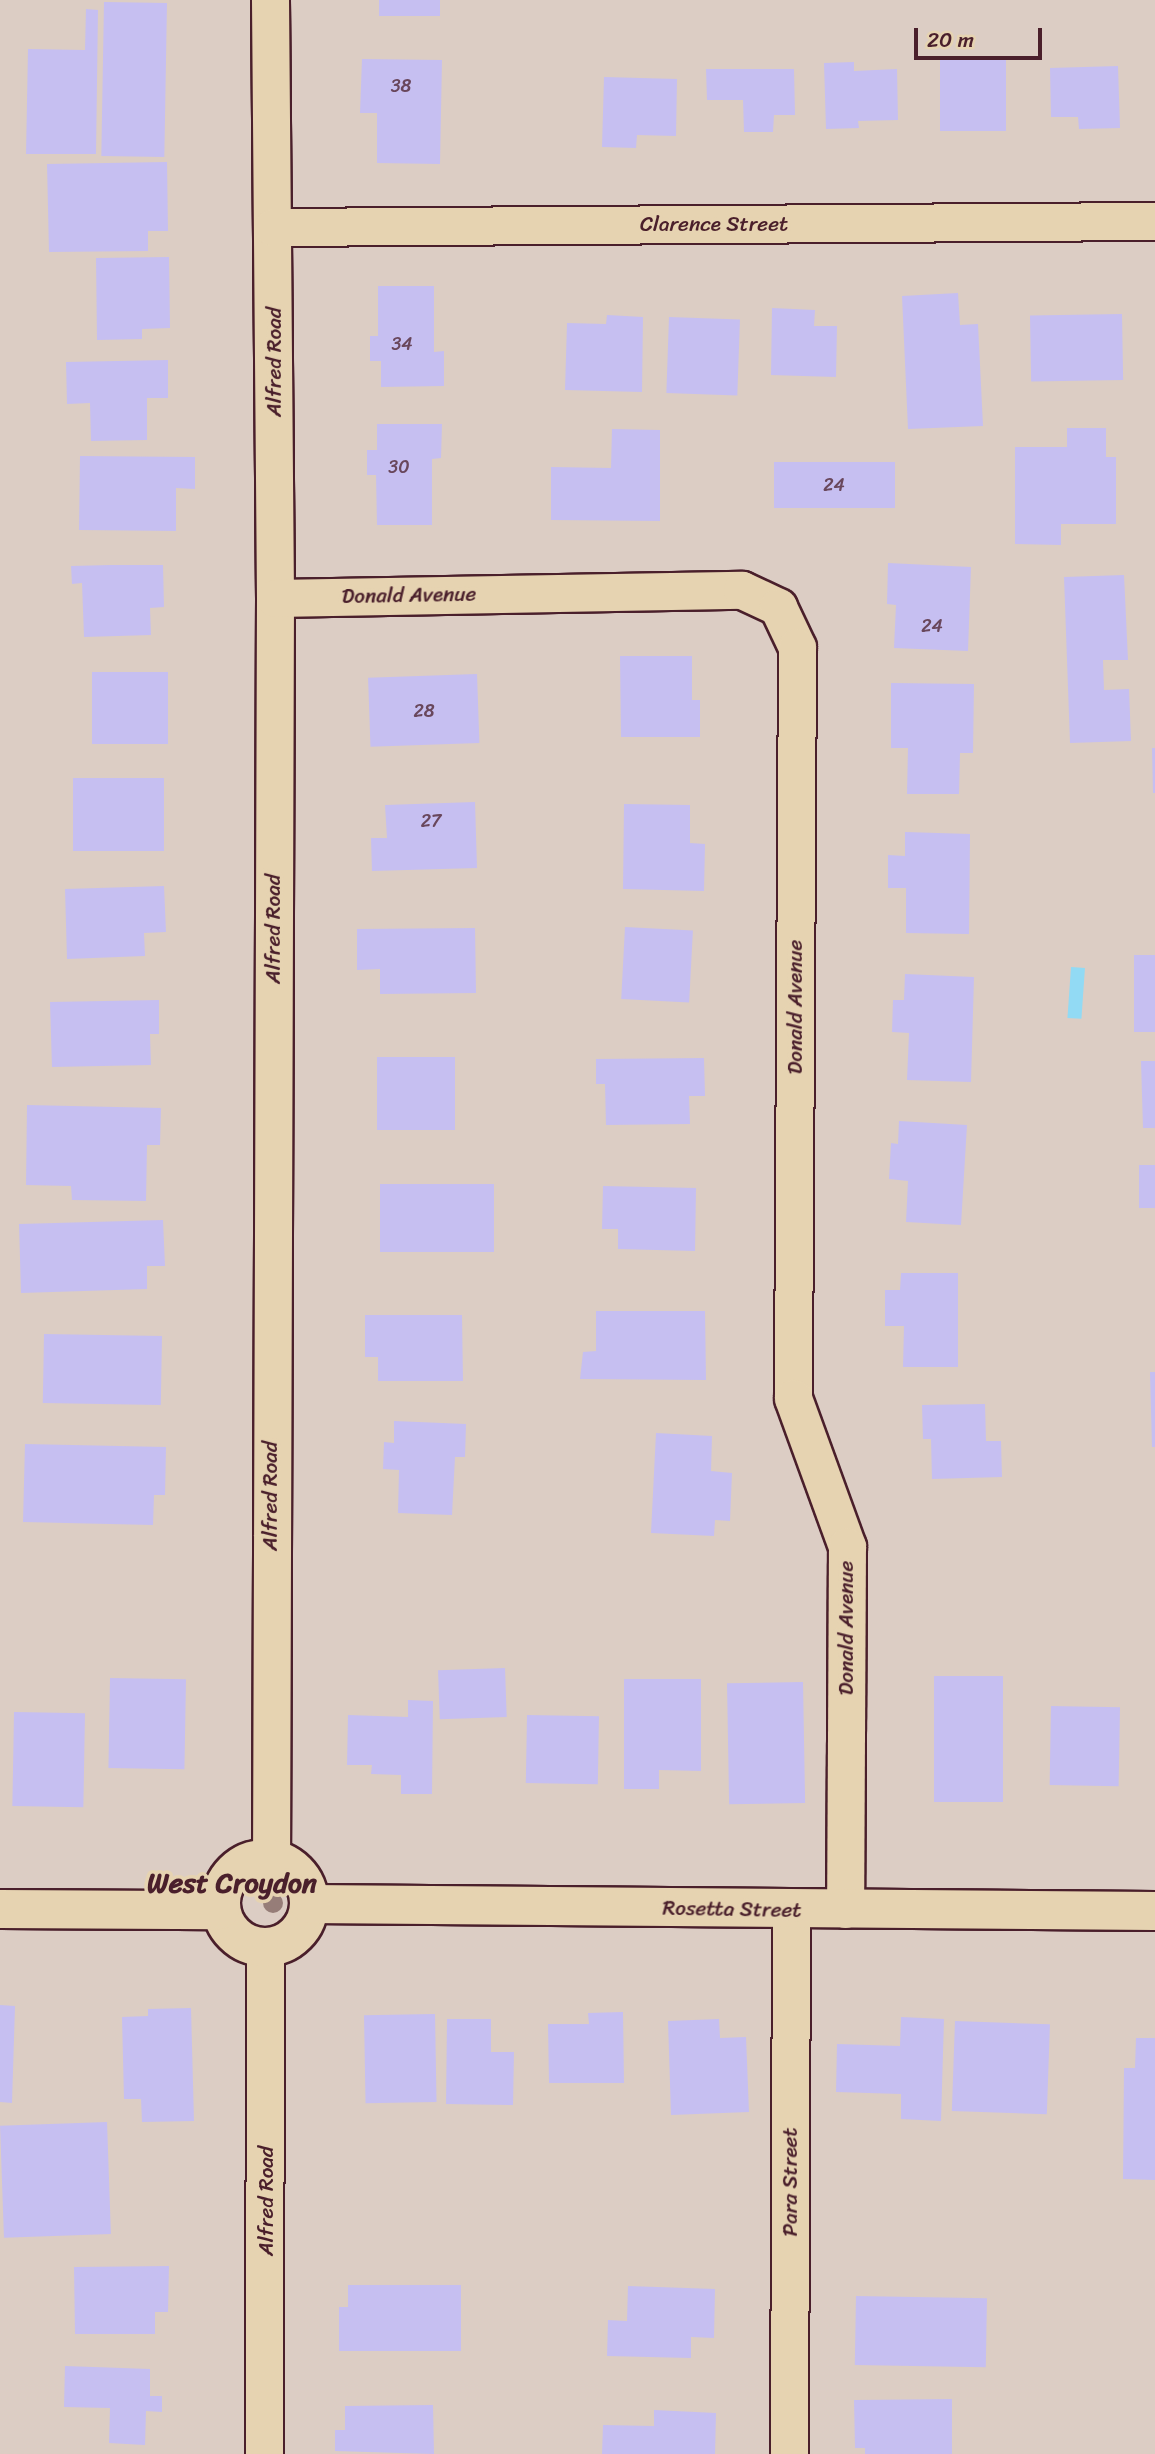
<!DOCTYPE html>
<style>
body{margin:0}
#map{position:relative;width:1155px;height:2454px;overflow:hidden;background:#dccdc4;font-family:Sriracha,sans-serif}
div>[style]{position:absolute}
.water>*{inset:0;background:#92daf4;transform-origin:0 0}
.building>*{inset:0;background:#c6bff1;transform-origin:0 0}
.roads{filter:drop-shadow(2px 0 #4a1f2b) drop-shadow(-2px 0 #4a1f2b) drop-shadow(0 2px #4a1f2b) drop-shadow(0 -2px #4a1f2b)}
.street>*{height:37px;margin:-18.5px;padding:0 18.5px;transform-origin:18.5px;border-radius:18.5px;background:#e6d3b1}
.secondary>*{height:38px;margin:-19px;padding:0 19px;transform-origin:19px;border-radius:19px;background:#e6d3b1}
.secondary>.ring{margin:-19px;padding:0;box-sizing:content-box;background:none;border:38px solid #e6d3b1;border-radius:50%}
.trees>*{width:20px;height:20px;margin:-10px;border-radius:50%;background:#967d78}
span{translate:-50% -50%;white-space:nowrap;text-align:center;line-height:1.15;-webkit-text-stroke:7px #e6d3b1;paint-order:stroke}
.number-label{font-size:18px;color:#69475c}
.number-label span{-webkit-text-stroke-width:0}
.street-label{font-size:21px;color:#4a1f2b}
.district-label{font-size:28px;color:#4a1f2b;font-weight:700}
.scale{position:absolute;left:914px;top:28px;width:128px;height:32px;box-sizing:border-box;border:4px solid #4a1f2b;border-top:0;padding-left:9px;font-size:21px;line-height:24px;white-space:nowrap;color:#4a1f2b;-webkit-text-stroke:5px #e6d3b1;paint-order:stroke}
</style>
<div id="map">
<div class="water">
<i style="left:1071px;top:967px;width:14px;height:51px;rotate:4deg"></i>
</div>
<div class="building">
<i style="left:379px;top:0;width:61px;height:16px"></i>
<i style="left:104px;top:2px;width:63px;height:154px;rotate:1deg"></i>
<i style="clip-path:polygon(86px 9px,98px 10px,96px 154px,26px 154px,28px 49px,85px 50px)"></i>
<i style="clip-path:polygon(362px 59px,442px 60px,440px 164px,377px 163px,377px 113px,360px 113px)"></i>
<i style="left:940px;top:59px;width:66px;height:72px"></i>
<i style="clip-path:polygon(854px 62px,854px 71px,897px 69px,898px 120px,858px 121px,859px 128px,826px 129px,824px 63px)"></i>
<i style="clip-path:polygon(1118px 66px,1120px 128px,1079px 129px,1078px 117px,1051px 117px,1050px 68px)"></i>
<i style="clip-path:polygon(706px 69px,794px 69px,795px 115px,774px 115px,773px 132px,744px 132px,743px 100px,707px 100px)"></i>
<i style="clip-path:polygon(604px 77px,677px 79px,676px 136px,637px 135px,636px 148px,602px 147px)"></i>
<i style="clip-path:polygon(167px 162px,168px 231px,148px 231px,148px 251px,49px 252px,47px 164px)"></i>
<i style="clip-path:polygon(169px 257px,170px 328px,142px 329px,142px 339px,97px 340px,96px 258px)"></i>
<i style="clip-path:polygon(378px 286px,434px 286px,434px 352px,444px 351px,444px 386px,381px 387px,381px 361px,370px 361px,370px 336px,378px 336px)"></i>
<i style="clip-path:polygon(958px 293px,960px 325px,978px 324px,983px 426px,908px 429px,902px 296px)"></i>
<i style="clip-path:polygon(772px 308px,815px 310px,814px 326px,837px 326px,836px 377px,771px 375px)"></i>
<i style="left:1122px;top:314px;width:66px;height:92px;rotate:89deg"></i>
<i style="clip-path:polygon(607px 315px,643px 317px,642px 392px,565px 390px,567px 323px,606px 324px)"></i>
<i style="left:669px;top:317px;width:71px;height:76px;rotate:2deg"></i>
<i style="clip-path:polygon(168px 360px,168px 398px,147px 398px,147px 440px,91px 441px,90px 403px,67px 404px,66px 362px)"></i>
<i style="clip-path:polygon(377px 424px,442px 424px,441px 458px,432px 459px,432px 525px,377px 525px,376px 475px,367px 475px,367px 450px,377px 450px)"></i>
<i style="clip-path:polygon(1067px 428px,1106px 428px,1106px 457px,1116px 457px,1116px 524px,1061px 524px,1061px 545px,1015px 544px,1015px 447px,1067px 447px)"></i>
<i style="clip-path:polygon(612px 429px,660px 430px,660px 521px,551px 520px,551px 467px,611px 468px)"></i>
<i style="clip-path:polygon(80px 456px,195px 457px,195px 489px,176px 488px,176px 531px,79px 530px)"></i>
<i style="left:774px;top:462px;width:121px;height:46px"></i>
<i style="clip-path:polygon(888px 563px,971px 567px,968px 651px,894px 648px,896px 605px,887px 604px)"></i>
<i style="clip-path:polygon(111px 565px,163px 565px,164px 607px,150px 608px,151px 635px,84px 637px,82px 583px,72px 584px,71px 566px)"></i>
<i style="clip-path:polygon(1124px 575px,1128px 660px,1103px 660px,1104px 690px,1129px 689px,1131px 741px,1070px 743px,1064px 577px)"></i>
<i style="clip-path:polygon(620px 656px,692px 656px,692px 700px,700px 700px,700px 737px,621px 737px)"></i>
<i style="left:92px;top:672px;width:76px;height:72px"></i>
<i style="left:477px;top:674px;width:69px;height:109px;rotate:88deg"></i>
<i style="clip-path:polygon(891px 683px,974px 684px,973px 753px,960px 753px,959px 794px,907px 794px,908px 748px,891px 748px)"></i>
<i style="clip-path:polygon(1152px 748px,1155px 748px,1155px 793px,1153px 793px)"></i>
<i style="left:73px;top:778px;width:91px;height:73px"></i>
<i style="clip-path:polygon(475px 802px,477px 868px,372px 871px,371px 838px,387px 838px,385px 805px)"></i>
<i style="clip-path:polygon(624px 804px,690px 805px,690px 843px,705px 844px,704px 891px,623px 889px)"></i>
<i style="clip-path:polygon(905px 832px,970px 834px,969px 934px,906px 933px,906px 888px,888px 888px,888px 855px,905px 856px)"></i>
<i style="clip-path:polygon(164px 886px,166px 932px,144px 933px,145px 956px,67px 959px,65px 889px)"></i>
<i style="left:625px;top:927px;width:68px;height:72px;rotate:3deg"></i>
<i style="clip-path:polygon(475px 928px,476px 993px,380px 994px,380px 969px,357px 970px,357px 929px)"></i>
<i style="left:1155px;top:955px;width:77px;height:21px;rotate:90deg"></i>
<i style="clip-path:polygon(905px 974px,974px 977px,971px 1082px,907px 1080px,909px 1033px,892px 1032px,893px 1000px,904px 1000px)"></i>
<i style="clip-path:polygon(159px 1000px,159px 1034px,150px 1034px,151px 1065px,52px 1067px,50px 1002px)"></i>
<i style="left:377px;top:1057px;width:78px;height:73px"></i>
<i style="clip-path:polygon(704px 1058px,705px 1096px,689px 1096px,690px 1124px,606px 1125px,605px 1084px,596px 1084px,596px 1059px)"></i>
<i style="clip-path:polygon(1141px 1061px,1155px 1061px,1155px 1128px,1143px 1128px)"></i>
<i style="clip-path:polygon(27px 1105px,161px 1108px,160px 1145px,147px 1145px,146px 1201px,72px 1200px,71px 1186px,26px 1185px)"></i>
<i style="clip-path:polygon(899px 1121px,967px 1125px,961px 1225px,906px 1222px,908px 1181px,889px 1179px,891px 1143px,898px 1144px)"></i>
<i style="left:1139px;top:1165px;width:16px;height:43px"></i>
<i style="left:380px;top:1184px;width:114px;height:68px"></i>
<i style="clip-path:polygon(603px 1186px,696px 1188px,695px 1251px,618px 1249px,618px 1229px,602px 1229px)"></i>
<i style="clip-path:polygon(163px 1220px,165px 1266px,147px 1266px,147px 1289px,21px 1293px,19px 1224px)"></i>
<i style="clip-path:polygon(901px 1273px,958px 1273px,958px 1367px,903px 1367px,904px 1326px,885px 1326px,885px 1290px,900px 1290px)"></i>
<i style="clip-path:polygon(596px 1311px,705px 1311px,706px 1380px,580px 1379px,583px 1352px,596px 1351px)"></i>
<i style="clip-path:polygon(365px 1315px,462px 1315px,463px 1381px,378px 1381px,378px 1357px,365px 1357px)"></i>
<i style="left:44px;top:1334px;width:118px;height:69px;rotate:1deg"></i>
<i style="clip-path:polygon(1150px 1372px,1155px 1372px,1155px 1447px,1152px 1447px)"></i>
<i style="clip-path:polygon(985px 1404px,986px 1441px,1001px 1441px,1002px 1477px,932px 1479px,931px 1439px,923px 1439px,922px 1405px)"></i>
<i style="clip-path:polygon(394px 1421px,466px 1424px,465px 1457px,455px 1457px,452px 1515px,398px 1513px,399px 1470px,383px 1469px,384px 1442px,394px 1443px)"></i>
<i style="clip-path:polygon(656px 1433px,712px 1436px,711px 1471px,732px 1473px,730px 1521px,715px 1520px,714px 1536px,651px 1533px)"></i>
<i style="clip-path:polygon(25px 1444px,166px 1447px,165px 1495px,154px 1495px,153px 1525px,23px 1522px)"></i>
<i style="left:505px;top:1668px;width:49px;height:67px;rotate:88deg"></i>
<i style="left:1003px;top:1676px;width:126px;height:69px;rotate:90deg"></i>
<i style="left:110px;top:1678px;width:76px;height:90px;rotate:1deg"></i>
<i style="clip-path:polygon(624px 1679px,701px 1679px,701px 1771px,659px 1770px,659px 1789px,624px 1789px)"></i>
<i style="left:803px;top:1682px;width:121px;height:76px;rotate:89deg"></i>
<i style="clip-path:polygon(408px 1700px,433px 1701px,432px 1794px,401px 1794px,401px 1775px,371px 1774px,372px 1765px,347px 1765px,348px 1715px,408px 1717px)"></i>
<i style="left:1051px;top:1706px;width:69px;height:79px;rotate:1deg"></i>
<i style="left:14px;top:1712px;width:71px;height:94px;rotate:1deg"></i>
<i style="left:527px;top:1715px;width:72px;height:68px;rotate:1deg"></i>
<i style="clip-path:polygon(0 2005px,15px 2006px,12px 2103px,0 2102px)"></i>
<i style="clip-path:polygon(191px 2008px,194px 2121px,142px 2122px,141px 2099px,124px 2099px,122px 2017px,148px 2016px,148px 2009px)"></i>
<i style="clip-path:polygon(623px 2012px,624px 2083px,549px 2083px,548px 2024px,589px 2024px,588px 2013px)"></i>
<i style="left:435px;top:2014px;width:88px;height:71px;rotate:89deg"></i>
<i style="clip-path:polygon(901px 2017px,944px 2019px,941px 2121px,901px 2119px,901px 2094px,836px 2092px,837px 2044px,900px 2046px)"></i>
<i style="clip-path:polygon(447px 2019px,491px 2019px,491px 2052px,514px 2052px,513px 2105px,446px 2104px)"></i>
<i style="clip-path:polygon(719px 2019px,720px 2038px,746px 2037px,749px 2112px,671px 2115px,668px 2021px)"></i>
<i style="left:955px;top:2021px;width:95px;height:90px;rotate:2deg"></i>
<i style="clip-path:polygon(1136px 2038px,1155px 2038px,1155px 2180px,1123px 2179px,1124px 2068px,1135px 2068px)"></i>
<i style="left:107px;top:2122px;width:112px;height:107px;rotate:88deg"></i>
<i style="clip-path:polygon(169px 2266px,168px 2312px,155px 2312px,155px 2334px,75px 2334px,74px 2267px)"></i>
<i style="clip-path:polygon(348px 2285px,461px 2285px,461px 2351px,339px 2351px,339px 2307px,348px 2307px)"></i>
<i style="clip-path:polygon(628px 2286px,715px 2289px,714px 2338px,691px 2337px,691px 2358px,607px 2356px,608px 2320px,627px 2321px)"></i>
<i style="left:856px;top:2296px;width:131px;height:69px;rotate:1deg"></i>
<i style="clip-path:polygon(65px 2366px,150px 2369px,150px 2396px,162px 2396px,162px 2412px,146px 2411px,145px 2445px,109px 2443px,110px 2408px,64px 2407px)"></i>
<i style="clip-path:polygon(952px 2399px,952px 2454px,865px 2454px,865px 2448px,855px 2448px,854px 2400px)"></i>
<i style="clip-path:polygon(433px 2405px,434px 2454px,335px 2451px,335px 2430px,345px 2430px,345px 2406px)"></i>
<i style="clip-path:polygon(654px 2410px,716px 2413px,715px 2454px,602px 2454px,603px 2425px,654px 2426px)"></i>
</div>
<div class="roads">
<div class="street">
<i style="left:270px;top:0;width:598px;rotate:89.52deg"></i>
<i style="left:275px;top:598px;width:1260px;rotate:90.18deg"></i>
<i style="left:273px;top:227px;width:882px;rotate:-0.39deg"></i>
<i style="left:275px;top:598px;width:467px;rotate:-1deg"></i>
<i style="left:742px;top:590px;width:40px;rotate:25deg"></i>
<i style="left:778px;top:607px;width:44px;rotate:64.6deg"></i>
<i style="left:797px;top:647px;width:751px;rotate:90.31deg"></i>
<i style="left:793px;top:1398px;width:158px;rotate:70deg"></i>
<i style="left:847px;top:1546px;width:363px;rotate:90.3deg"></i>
<i style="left:264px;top:2454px;width:506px;rotate:-89.89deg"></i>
<i style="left:789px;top:2454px;width:544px;rotate:-89.79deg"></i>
</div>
<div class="secondary">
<i class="ring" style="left:221px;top:1859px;width:50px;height:50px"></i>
<i style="left:309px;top:1904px;width:846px;rotate:0.47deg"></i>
<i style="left:0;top:1909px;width:220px;rotate:0.3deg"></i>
</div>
</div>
<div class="trees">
<i style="left:273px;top:1903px"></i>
</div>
<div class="number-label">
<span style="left:401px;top:86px">38</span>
<span style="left:402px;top:344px">34</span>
<span style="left:399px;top:467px">30</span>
<span style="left:834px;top:485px">24</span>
<span style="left:932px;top:626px">24</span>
<span style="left:424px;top:711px">28</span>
<span style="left:431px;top:821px">27</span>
</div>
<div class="street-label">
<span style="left:714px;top:224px">Clarence Street</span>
<span style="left:274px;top:362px;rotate:-90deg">Alfred Road</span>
<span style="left:409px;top:595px;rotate:-1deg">Donald Avenue</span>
<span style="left:273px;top:929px;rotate:-90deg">Alfred Road</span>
<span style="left:795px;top:1007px;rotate:-90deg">Donald Avenue</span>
<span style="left:270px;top:1496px;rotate:-90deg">Alfred Road</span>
<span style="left:846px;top:1628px;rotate:-90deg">Donald Avenue</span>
<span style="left:732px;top:1909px;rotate:1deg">Rosetta Street</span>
<span style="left:790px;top:2182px;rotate:-90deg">Para Street</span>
<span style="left:266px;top:2201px;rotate:-90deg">Alfred Road</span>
</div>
<div class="district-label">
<span style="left:232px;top:1883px">West Croydon</span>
</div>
<div class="scale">20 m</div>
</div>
